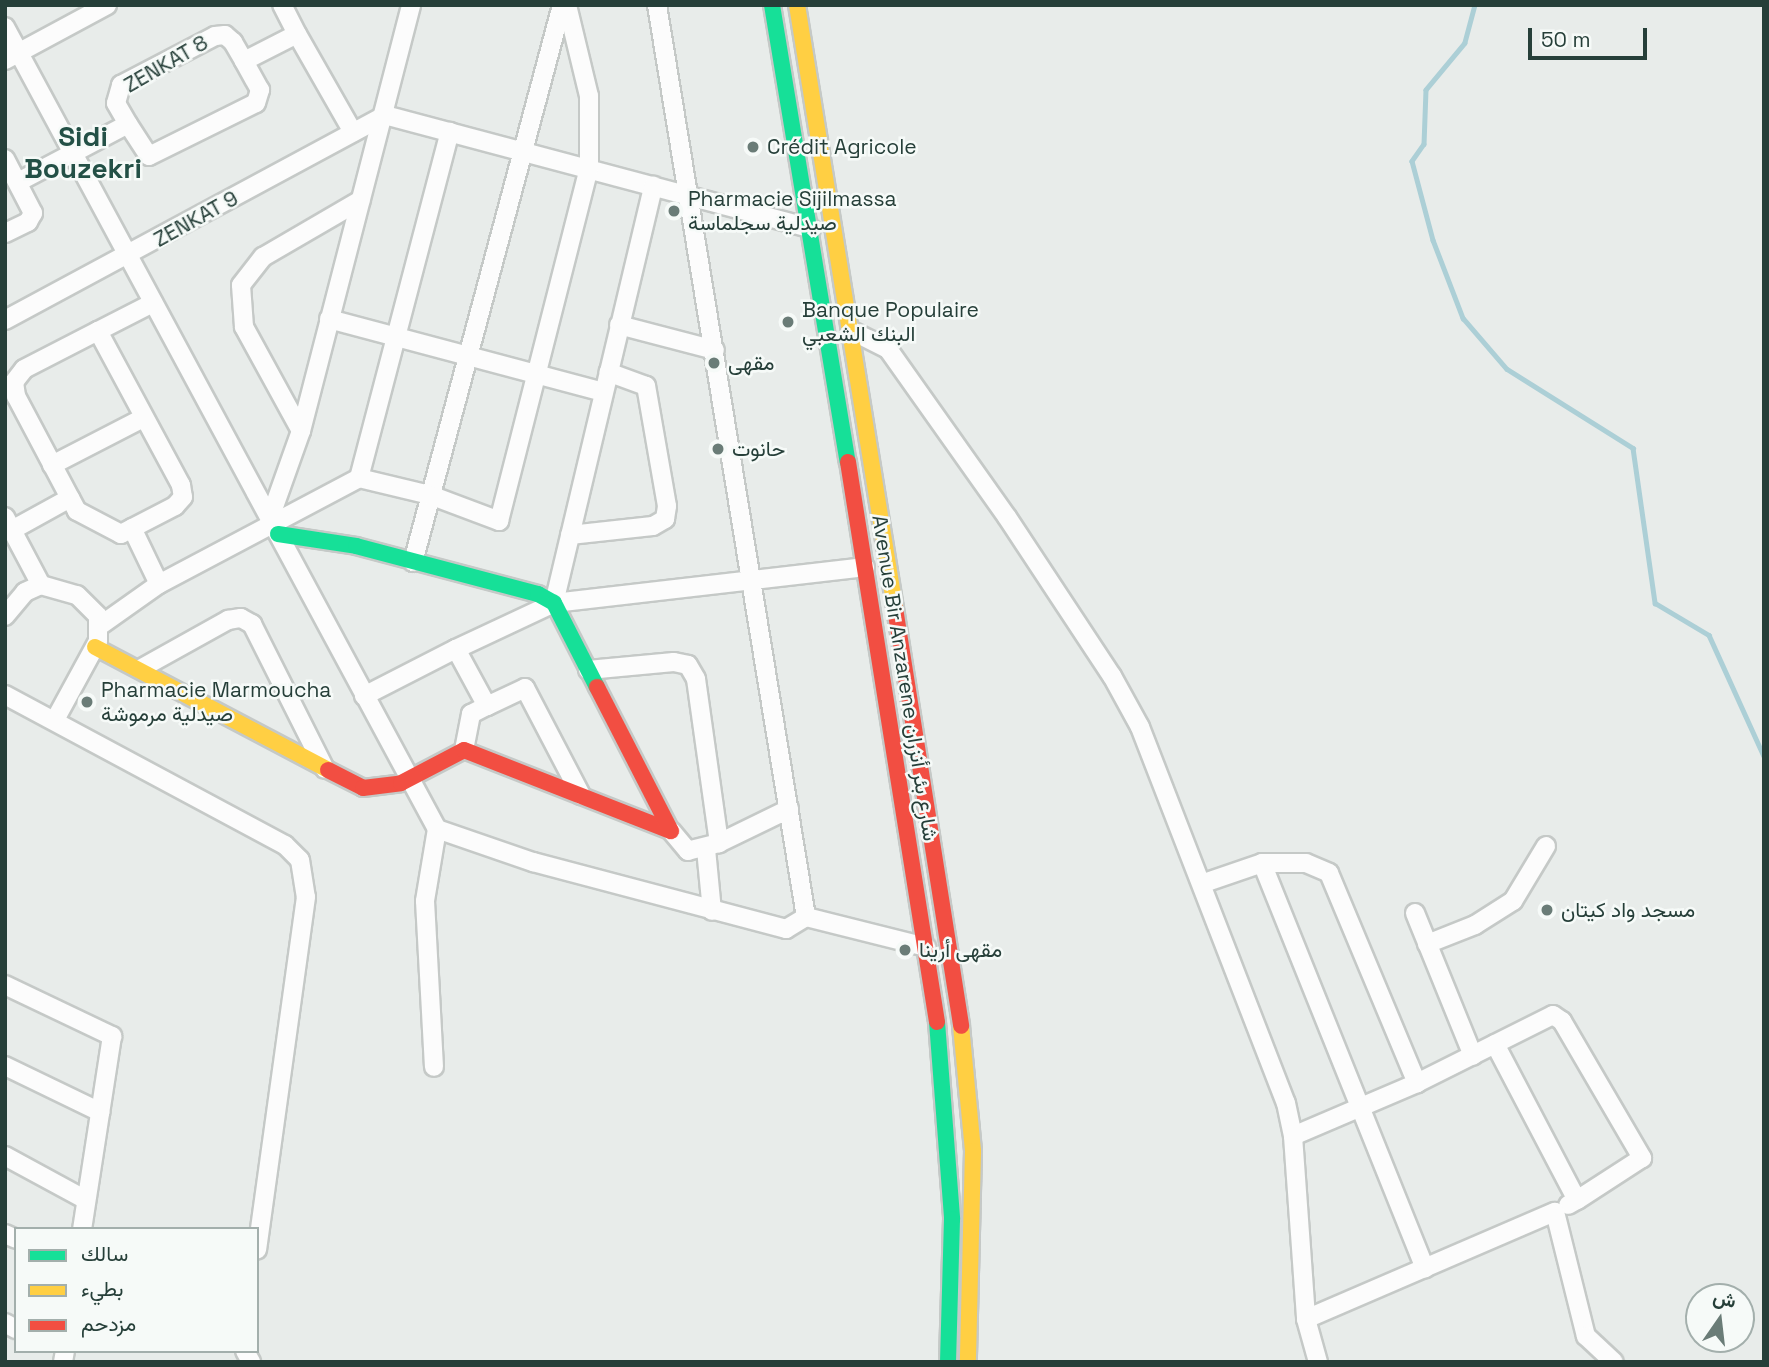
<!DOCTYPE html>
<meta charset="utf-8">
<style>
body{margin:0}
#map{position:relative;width:1769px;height:1367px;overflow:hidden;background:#e8ecea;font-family:"Space Grotesk",Vazirmatn,sans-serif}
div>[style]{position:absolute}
.stream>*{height:4.5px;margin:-2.25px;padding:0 2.25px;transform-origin:2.25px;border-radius:2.25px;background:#accfd6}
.roads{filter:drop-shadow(2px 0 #c5c9c7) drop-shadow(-2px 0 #c5c9c7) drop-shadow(0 2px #c5c9c7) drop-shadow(0 -2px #c5c9c7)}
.street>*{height:18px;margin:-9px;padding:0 9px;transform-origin:9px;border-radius:9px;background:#fcfcfc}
.fast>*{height:16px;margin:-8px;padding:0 8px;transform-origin:8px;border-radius:8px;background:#16e098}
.slow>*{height:16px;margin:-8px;padding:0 8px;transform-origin:8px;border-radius:8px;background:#ffcf43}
.jam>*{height:16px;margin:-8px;padding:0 8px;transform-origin:8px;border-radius:8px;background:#f24e42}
.dots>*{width:19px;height:19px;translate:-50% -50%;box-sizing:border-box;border:4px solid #f6faf8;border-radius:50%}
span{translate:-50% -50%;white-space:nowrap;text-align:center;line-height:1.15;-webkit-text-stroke:5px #f6faf8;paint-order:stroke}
.street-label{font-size:21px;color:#263f39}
.poi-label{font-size:21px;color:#263f39}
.left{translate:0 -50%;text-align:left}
.district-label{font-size:28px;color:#235046;font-weight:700}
.frame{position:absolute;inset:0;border:7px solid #263f39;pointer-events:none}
.legend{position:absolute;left:14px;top:1227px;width:245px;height:126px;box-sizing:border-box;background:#f6faf8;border:2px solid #a3afac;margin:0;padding:9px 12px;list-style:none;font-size:21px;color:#263f39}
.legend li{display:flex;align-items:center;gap:14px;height:35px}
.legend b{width:35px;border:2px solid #a3afac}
.north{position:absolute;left:1685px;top:1283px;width:70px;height:70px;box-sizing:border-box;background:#f6faf8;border:2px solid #a3afac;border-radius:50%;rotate:14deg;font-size:19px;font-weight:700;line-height:28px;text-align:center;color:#263f39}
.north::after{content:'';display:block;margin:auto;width:24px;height:32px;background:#6a7c77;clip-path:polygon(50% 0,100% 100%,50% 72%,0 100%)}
.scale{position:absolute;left:1528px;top:28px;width:119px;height:32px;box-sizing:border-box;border:4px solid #263f39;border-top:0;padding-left:9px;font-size:21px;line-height:24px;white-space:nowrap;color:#263f39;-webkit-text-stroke:5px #f6faf8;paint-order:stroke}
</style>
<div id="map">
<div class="stream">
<i style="left:1475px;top:5px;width:39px;rotate:105deg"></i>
<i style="left:1465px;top:43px;width:61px;rotate:129.7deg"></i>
<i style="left:1426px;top:90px;width:54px;rotate:92.1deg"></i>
<i style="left:1424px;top:144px;width:21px;rotate:125deg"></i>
<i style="left:1412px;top:161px;width:82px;rotate:75.1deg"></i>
<i style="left:1433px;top:240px;width:84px;rotate:69deg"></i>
<i style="left:1463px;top:318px;width:67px;rotate:49.2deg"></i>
<i style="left:1507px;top:369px;width:149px;rotate:32.1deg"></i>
<i style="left:1633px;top:448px;width:157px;rotate:81.9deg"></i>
<i style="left:1655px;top:603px;width:63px;rotate:30.7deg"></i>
<i style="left:1709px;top:635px;width:133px;rotate:65.6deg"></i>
</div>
<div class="roads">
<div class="street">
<i style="left:657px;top:5px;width:924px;rotate:80.72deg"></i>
<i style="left:806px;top:917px;width:124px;rotate:14deg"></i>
<i style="left:5px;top:27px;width:911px;rotate:61.69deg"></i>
<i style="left:437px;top:829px;width:73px;rotate:99.5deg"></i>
<i style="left:425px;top:901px;width:166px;rotate:86.9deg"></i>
<i style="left:297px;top:34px;width:113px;rotate:60.3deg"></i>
<i style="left:5px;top:60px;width:116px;rotate:-28.3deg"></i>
<i style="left:128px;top:124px;width:38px;rotate:57deg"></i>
<i style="left:149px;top:156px;width:119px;rotate:-26.4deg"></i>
<i style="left:256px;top:103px;width:14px;rotate:-73deg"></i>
<i style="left:260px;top:90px;width:33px;rotate:-119deg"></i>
<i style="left:244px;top:61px;width:59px;rotate:-27deg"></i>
<i style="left:297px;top:34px;width:33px;rotate:-117deg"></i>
<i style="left:5px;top:159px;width:61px;rotate:62.6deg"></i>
<i style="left:33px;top:213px;width:10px;rotate:119deg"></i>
<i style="left:28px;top:222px;width:25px;rotate:154deg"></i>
<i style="left:20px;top:181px;width:122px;rotate:-27.8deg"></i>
<i style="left:128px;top:124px;width:24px;rotate:-120deg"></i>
<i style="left:116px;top:103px;width:19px;rotate:-74deg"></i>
<i style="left:121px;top:85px;width:106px;rotate:-27.5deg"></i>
<i style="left:215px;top:36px;width:10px;rotate:-6deg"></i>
<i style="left:225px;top:35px;width:11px;rotate:41deg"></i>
<i style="left:233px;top:42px;width:22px;rotate:60deg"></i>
<i style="left:329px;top:319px;width:284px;rotate:14.9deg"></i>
<i style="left:5px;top:320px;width:432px;rotate:-28.3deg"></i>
<i style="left:385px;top:115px;width:441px;rotate:14.9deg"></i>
<i style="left:619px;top:325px;width:99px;rotate:14.6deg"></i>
<i style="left:98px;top:331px;width:62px;rotate:-27deg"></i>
<i style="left:852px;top:331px;width:40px;rotate:26.6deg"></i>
<i style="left:888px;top:349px;width:206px;rotate:54.7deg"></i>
<i style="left:1007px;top:517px;width:191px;rotate:56.6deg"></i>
<i style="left:1112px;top:676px;width:58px;rotate:61.2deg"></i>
<i style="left:1140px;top:727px;width:403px;rotate:68.8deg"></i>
<i style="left:1286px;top:1103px;width:34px;rotate:78deg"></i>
<i style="left:1293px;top:1136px;width:183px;rotate:85.9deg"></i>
<i style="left:1306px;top:1319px;width:45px;rotate:74.4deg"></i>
<i style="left:301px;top:431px;width:119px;rotate:-118.7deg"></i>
<i style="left:244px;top:327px;width:42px;rotate:-94.1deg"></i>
<i style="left:241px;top:285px;width:36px;rotate:-52deg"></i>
<i style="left:263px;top:257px;width:113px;rotate:-30.2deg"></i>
<i style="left:52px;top:465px;width:102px;rotate:-27.3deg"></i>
<i style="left:359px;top:478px;width:358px;rotate:-75.3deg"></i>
<i style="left:5px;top:517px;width:77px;rotate:62.1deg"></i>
<i style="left:270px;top:518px;width:92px;rotate:-70.4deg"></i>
<i style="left:301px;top:431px;width:440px;rotate:-75.5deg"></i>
<i style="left:132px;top:528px;width:62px;rotate:64.3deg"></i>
<i style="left:12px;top:530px;width:66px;rotate:-28.9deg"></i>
<i style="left:70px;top:498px;width:115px;rotate:-117.9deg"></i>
<i style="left:16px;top:396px;width:14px;rotate:-98deg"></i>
<i style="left:14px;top:382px;width:16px;rotate:-52deg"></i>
<i style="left:24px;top:369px;width:83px;rotate:-27.2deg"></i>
<i style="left:98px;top:331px;width:175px;rotate:61.7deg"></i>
<i style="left:181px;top:485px;width:12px;rotate:81deg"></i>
<i style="left:183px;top:497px;width:12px;rotate:132deg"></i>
<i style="left:175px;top:506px;width:61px;rotate:152.6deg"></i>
<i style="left:121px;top:534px;width:50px;rotate:-152.4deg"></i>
<i style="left:77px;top:511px;width:15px;rotate:-118deg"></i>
<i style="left:570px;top:535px;width:83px;rotate:-6.2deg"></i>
<i style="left:653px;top:526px;width:14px;rotate:-30deg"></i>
<i style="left:665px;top:519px;width:13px;rotate:-81deg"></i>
<i style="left:667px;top:506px;width:122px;rotate:-99.9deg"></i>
<i style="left:646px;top:386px;width:40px;rotate:-159.8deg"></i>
<i style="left:413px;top:562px;width:577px;rotate:-75.02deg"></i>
<i style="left:554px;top:603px;width:429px;rotate:-76.6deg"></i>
<i style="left:5px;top:616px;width:31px;rotate:-50deg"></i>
<i style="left:25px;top:592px;width:17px;rotate:-24deg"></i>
<i style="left:41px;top:585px;width:37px;rotate:16deg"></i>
<i style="left:77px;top:595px;width:30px;rotate:45deg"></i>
<i style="left:98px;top:616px;width:25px;rotate:90deg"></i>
<i style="left:98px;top:641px;width:90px;rotate:118.6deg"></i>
<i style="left:101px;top:625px;width:71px;rotate:-35.3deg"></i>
<i style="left:159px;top:584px;width:226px;rotate:-27.9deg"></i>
<i style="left:359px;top:478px;width:73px;rotate:13.5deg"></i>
<i style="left:430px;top:495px;width:74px;rotate:20.6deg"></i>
<i style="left:499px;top:521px;width:363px;rotate:-75.7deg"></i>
<i style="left:589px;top:169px;width:73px;rotate:-90deg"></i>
<i style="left:589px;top:96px;width:94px;rotate:-103.6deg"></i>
<i style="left:456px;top:649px;width:108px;rotate:-25.1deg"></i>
<i style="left:554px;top:603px;width:313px;rotate:-6.6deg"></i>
<i style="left:140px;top:669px;width:101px;rotate:-29.1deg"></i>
<i style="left:228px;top:620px;width:13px;rotate:-9deg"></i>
<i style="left:241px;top:618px;width:13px;rotate:29deg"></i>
<i style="left:252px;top:624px;width:162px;rotate:63.3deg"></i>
<i style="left:588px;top:670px;width:86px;rotate:-5.3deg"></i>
<i style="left:674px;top:662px;width:14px;rotate:12deg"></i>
<i style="left:688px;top:665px;width:16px;rotate:60deg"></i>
<i style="left:696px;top:679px;width:166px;rotate:82deg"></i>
<i style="left:719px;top:843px;width:32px;rotate:166deg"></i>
<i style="left:688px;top:851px;width:26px;rotate:-130deg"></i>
<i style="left:5px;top:695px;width:318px;rotate:28.2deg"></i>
<i style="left:285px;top:845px;width:21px;rotate:45deg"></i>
<i style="left:300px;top:860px;width:37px;rotate:81deg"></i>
<i style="left:306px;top:897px;width:356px;rotate:97.9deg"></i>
<i style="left:364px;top:696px;width:103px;rotate:-27.1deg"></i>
<i style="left:456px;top:649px;width:65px;rotate:61.5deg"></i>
<i style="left:487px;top:706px;width:42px;rotate:-25.3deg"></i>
<i style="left:525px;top:688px;width:121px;rotate:62.4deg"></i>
<i style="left:464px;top:750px;width:37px;rotate:-79deg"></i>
<i style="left:471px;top:714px;width:18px;rotate:-27deg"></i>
<i style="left:437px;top:829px;width:102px;rotate:19deg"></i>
<i style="left:533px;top:862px;width:262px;rotate:14.8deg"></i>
<i style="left:786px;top:929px;width:23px;rotate:-31deg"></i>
<i style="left:719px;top:843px;width:78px;rotate:-25.9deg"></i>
<i style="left:706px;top:849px;width:62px;rotate:84.5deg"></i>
<i style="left:1262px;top:863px;width:44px"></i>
<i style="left:1306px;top:863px;width:25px;rotate:23deg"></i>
<i style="left:1329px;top:873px;width:228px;rotate:67.3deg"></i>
<i style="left:1204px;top:883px;width:61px;rotate:-19deg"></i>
<i style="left:1262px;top:863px;width:437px;rotate:68.1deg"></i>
<i style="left:1415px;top:913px;width:154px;rotate:67.9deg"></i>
<i style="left:1427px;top:944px;width:52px;rotate:-21.6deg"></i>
<i style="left:1475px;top:925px;width:45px;rotate:-32.3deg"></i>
<i style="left:1513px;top:901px;width:64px;rotate:-59deg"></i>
<i style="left:5px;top:985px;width:119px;rotate:25.5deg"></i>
<i style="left:112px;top:1036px;width:195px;rotate:98.8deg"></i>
<i style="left:1495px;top:1044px;width:176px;rotate:62.3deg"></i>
<i style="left:1577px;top:1200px;width:10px;rotate:151deg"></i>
<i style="left:5px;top:1066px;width:106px;rotate:25.8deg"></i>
<i style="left:1293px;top:1136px;width:135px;rotate:-23.1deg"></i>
<i style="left:1417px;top:1083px;width:152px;rotate:-26.6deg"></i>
<i style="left:1553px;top:1015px;width:11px;rotate:34deg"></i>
<i style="left:1562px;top:1021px;width:159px;rotate:59.7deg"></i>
<i style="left:1642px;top:1158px;width:77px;rotate:147.1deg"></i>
<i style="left:5px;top:1156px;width:92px;rotate:28.5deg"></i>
<i style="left:5px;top:1234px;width:12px;rotate:24deg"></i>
<i style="left:1306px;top:1319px;width:271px;rotate:-23.3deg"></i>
<i style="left:1555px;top:1212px;width:128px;rotate:76deg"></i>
<i style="left:1586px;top:1336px;width:38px;rotate:43deg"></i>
<i style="left:5px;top:1323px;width:13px;rotate:29deg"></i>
<i style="left:245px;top:1351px;width:13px;rotate:61deg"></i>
<i style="left:63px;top:1362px;width:11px;rotate:-80deg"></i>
</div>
<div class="fast">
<i style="left:772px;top:5px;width:463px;rotate:80.6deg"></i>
<i style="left:278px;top:534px;width:79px;rotate:8.7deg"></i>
<i style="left:356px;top:546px;width:188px;rotate:14.8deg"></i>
<i style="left:538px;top:594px;width:18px;rotate:29deg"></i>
<i style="left:554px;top:603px;width:94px;rotate:62.9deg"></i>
<i style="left:937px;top:1022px;width:198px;rotate:85.6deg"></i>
<i style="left:952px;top:1219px;width:143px;rotate:91.6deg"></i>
</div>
<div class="slow">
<i style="left:797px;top:5px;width:611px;rotate:80.77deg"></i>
<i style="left:95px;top:647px;width:263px;rotate:27.8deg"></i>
<i style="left:961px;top:1026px;width:126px;rotate:84.5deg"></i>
<i style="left:973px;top:1151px;width:211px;rotate:91.4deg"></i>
</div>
<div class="jam">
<i style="left:848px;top:462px;width:567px;rotate:80.97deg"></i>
<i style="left:895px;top:608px;width:423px;rotate:81deg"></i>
<i style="left:328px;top:770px;width:39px;rotate:27deg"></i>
<i style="left:363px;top:788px;width:38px;rotate:-7deg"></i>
<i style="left:401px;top:783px;width:71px;rotate:-27.6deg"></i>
<i style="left:464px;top:750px;width:222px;rotate:21.4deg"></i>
<i style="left:671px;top:831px;width:162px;rotate:-117.2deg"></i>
</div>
</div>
<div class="dots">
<i style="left:753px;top:147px;background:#6a7c77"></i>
<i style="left:674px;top:211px;background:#6a7c77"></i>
<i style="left:788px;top:322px;background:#6a7c77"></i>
<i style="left:714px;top:363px;background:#6a7c77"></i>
<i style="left:718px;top:449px;background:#6a7c77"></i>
<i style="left:87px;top:702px;background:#6a7c77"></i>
<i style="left:1547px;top:910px;background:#6a7c77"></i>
<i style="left:905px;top:950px;background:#6a7c77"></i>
</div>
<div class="street-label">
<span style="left:166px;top:64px;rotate:-30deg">ZENKAT 8</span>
<span style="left:196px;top:219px;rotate:-29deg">ZENKAT 9</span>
<span style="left:905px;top:678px;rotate:81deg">Avenue Bir Anzarene شارع بئر أنزران</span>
</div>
<div class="poi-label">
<span class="left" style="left:767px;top:147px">Crédit Agricole</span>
<span class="left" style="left:688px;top:211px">Pharmacie Sijilmassa<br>صيدلية سجلماسة</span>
<span class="left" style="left:802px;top:322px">Banque Populaire<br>البنك الشعبي</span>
<span class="left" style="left:728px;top:363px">مقهى</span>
<span class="left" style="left:732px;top:449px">حانوت</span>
<span class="left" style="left:101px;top:702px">Pharmacie Marmoucha<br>صيدلية مرموشة</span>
<span class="left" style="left:1561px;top:910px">مسجد واد كيتان</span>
<span class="left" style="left:919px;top:950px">مقهى أرينا</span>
</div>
<div class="district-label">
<span style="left:83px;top:152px">Sidi<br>Bouzekri</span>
</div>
<div class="frame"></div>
<ul class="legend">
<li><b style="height:9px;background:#16e098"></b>سالك</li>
<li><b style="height:9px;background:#ffcf43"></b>بطيء</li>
<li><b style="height:9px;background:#f24e42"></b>مزدحم</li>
</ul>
<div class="north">ش</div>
<div class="scale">50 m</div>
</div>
